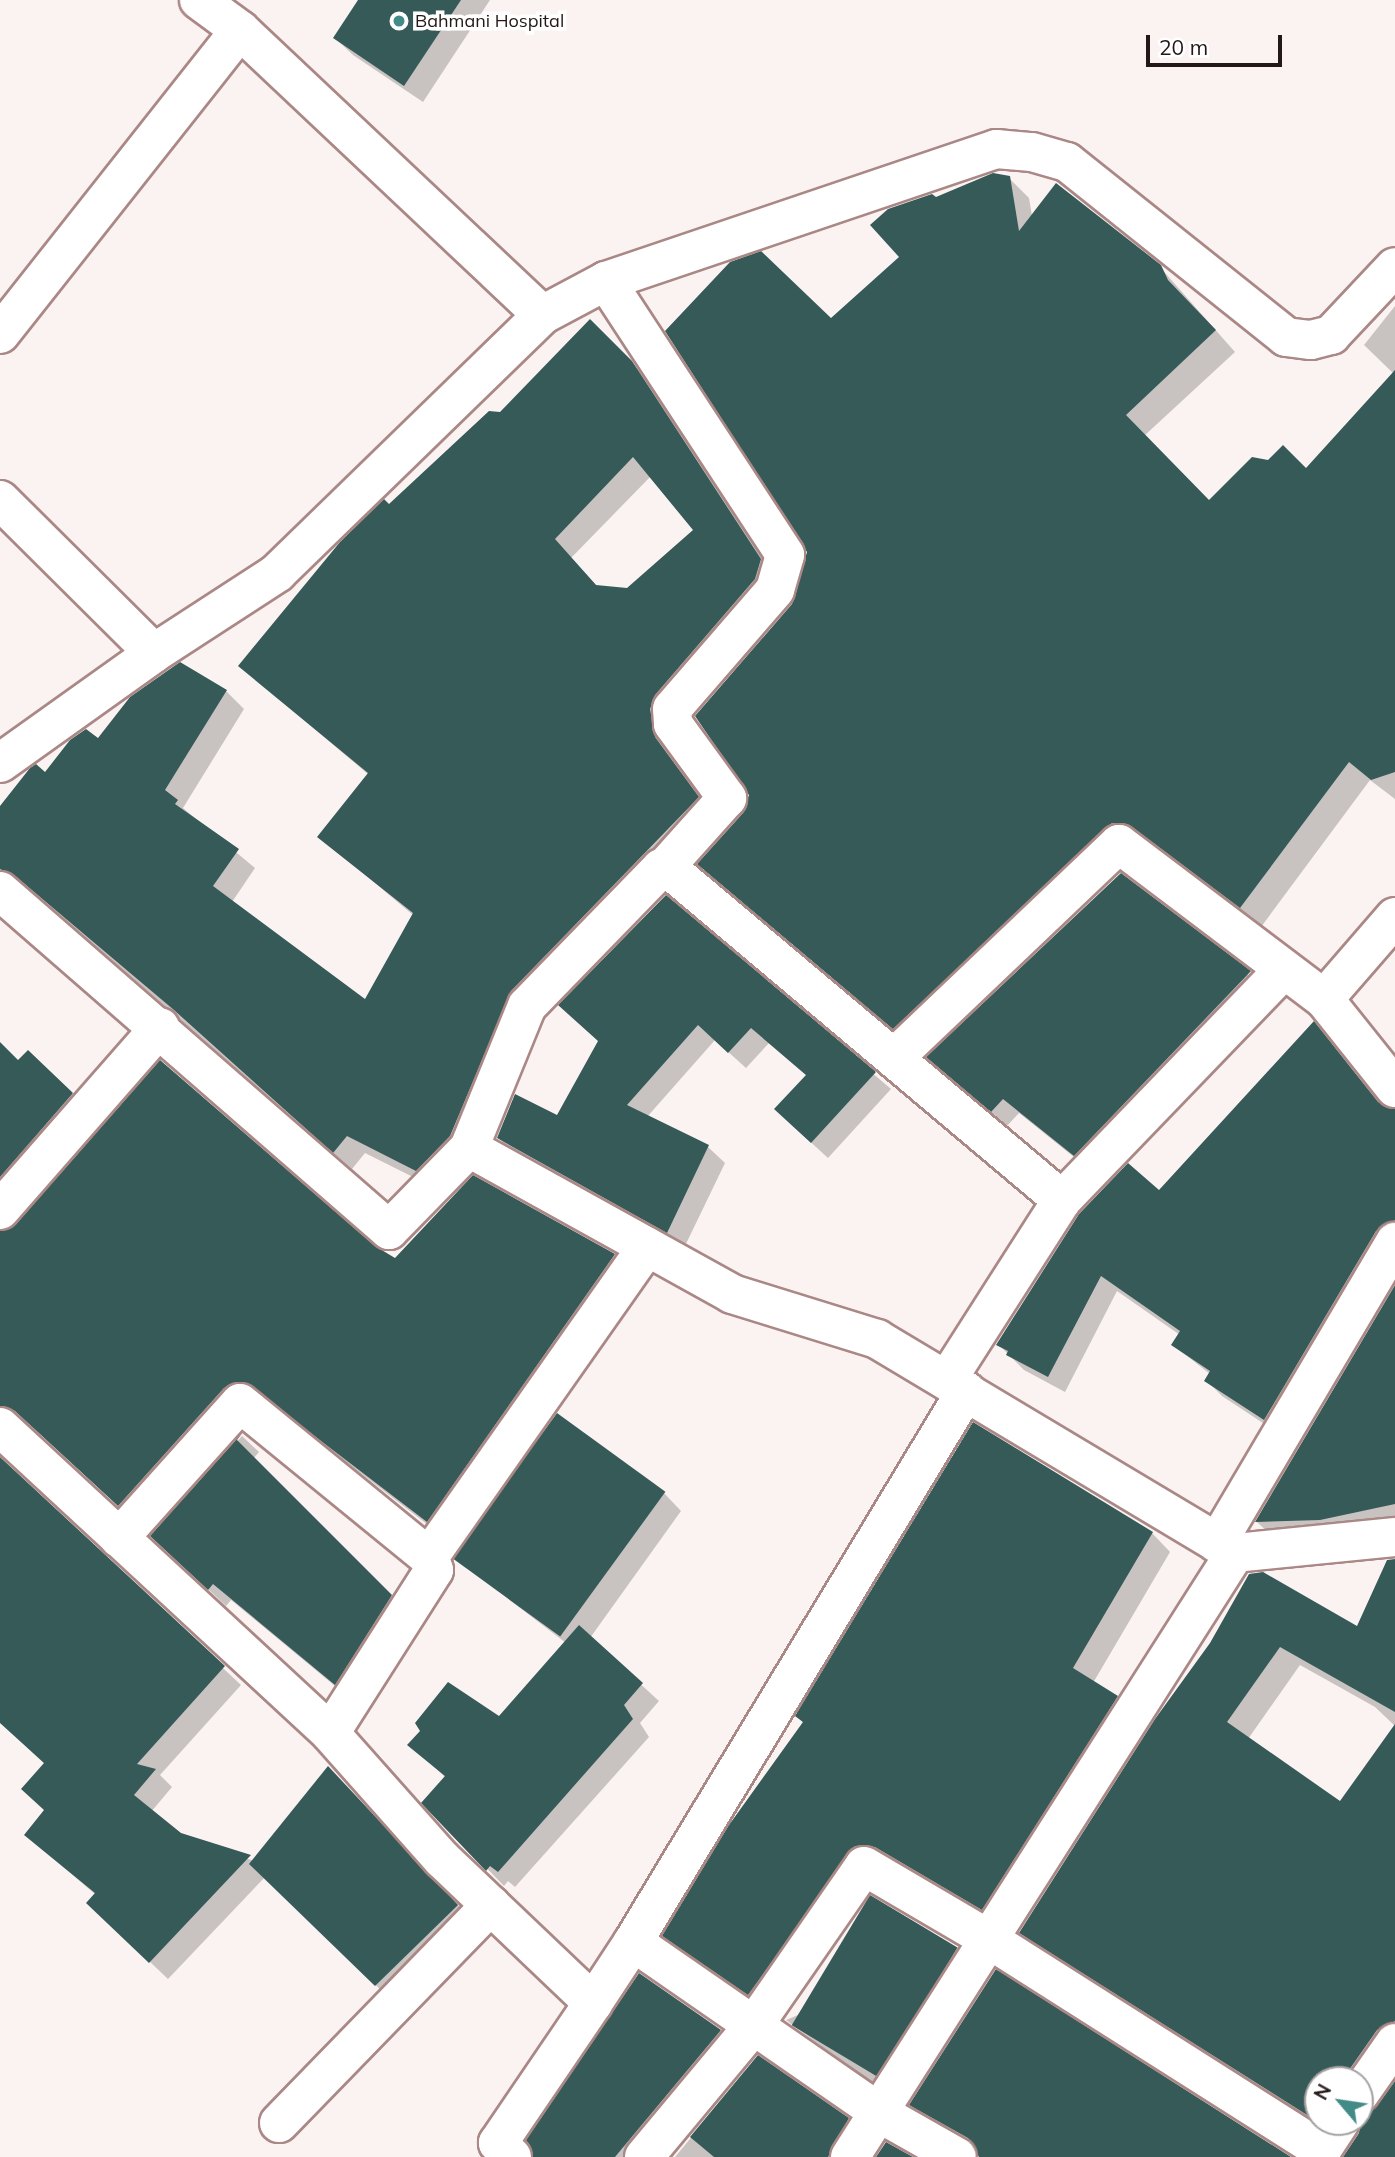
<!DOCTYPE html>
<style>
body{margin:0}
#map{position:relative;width:1395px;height:2157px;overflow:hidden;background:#fbf3f2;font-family:Mulish,sans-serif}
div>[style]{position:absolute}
.shadow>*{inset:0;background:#0003}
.building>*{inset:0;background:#365a58;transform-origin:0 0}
.roads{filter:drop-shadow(2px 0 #aa8886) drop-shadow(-2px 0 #aa8886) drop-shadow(0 2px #aa8886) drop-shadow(0 -2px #aa8886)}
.minor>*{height:38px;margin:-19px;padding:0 19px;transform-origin:19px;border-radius:19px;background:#fff}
.dots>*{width:19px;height:19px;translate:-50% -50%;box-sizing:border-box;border:4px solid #fff;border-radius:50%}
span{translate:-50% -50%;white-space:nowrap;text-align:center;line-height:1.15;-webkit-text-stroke:7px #fff;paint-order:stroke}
.poi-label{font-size:18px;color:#241717}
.left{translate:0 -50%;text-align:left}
.north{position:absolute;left:1304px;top:2066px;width:70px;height:70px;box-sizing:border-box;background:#fff;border:2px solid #a7a2a2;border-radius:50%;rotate:299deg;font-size:19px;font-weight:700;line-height:28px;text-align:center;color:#241717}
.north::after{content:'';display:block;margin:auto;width:24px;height:32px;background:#438b87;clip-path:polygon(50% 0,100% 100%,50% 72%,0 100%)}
.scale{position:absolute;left:1146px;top:35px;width:136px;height:32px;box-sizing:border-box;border:4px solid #241717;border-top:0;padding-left:9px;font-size:21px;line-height:24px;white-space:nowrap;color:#241717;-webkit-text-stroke:5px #fff;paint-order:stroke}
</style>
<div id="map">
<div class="shadow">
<i style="clip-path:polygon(360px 0,490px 0,423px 102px,353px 55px,335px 38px)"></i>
<i style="clip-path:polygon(1009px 178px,1029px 198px,1032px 216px,1159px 266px,1235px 352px,1144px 436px,1209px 502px,1306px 471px,1394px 374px,1364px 345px,1395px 306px,1395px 799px,1370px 780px,1261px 927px,1154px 846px,1133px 843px,914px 1048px,699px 864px,745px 813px,809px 552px,831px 321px,902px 258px,935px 199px)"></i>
<i style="clip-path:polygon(evenodd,590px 322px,650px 381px,778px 578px,668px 728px,673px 757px,716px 815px,529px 1009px,435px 1188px,365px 1153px,352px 1169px,34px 892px,0 870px,0 809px,99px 741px,226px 691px,244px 709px,183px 808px,255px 868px,232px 902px,366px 1001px,413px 915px,320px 837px,369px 775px,240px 666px,389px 506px,500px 414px,590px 322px,651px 476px,695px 530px,628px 590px,598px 587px,571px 558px,651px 476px)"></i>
<i style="clip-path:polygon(1121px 875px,1265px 988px,1090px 1170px,1019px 1113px,1007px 1126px,929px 1057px)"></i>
<i style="clip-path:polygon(666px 897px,891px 1089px,828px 1158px,793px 1126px,807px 1076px,769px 1043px,746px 1068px,715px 1040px,647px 1117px,708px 1147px,725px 1163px,684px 1248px,515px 1155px,499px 1138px,558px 1117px,599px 1042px)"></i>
<i style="clip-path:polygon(1314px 1024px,1385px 1109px,1395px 1110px,1395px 1245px,1281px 1435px,1222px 1396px,1206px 1380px,1210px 1374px,1173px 1345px,1180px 1335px,1117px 1291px,1065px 1392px,1024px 1370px,998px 1344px,1160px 1193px)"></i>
<i style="clip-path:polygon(0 1045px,18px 1062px,28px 1052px,89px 1111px,0 1214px)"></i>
<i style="clip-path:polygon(473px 1177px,614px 1256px,631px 1273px,445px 1538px,263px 1398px,136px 1522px,34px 1428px,12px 1423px,0 1432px,0 1232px,374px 1248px,396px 1260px)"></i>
<i style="clip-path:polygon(1395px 1288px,1395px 1534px,1273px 1537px,1257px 1522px)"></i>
<i style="clip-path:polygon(242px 1436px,259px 1452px,253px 1459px,409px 1614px,353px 1701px,231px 1600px,226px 1606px,152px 1536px)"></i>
<i style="clip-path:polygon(0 1459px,241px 1685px,160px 1775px,172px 1787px,151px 1812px,180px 1835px,254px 1861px,346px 1786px,475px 1923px,393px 2002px,265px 1877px,168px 1979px,106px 1920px,96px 1895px,26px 1835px,46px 1811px,45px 1764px,0 1722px)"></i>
<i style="clip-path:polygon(664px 1493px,681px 1511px,590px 1638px,659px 1701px,640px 1723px,649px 1737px,515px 1887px,508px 1881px,504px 1886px,424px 1803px,446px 1778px,410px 1745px,499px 1718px,566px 1643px,456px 1559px)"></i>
<i style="clip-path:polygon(1152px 1533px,1170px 1552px,1093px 1683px,1135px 1716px,1001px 1927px,884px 1862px,767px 2012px,683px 1954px,665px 1935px,804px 1724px,797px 1716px)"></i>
<i style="clip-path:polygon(1395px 1577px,1395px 1726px,1375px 1707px,1300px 1665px,1248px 1739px,1340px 1804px,1395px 1727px,1395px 2052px,1360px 2080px,1318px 2080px,1318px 2122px,1335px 2139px,1041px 1952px,1021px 1932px,1211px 1644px,1358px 1628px)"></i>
<i style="clip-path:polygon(957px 1948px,973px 1964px,889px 2096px,786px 2020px)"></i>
<i style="clip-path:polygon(639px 1975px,720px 2031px,740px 2051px,651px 2157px,534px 2157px)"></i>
<i style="clip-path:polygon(758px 2057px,848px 2120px,867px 2139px,858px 2157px,675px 2157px)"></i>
<i style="clip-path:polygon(911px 2105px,1288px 2157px,980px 2157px,931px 2124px)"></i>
</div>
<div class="building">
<i style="clip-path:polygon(358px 0,461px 0,404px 86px,333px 38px)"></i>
<i style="clip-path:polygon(993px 173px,1010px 176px,1019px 231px,1056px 183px,1161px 265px,1168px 280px,1216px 330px,1126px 415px,1209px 500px,1252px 457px,1268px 460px,1283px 445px,1306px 468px,1395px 370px,1395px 772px,1371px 780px,1349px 762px,1240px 908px,1132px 827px,1112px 823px,893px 1029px,697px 864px,743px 813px,749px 795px,695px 716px,792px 604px,807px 552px,665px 331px,730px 262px,761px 251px,831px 318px,899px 257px,870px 225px,888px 209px,932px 194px,936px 197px)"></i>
<i style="clip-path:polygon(evenodd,590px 319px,632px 361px,761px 559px,755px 579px,655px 695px,650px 709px,655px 737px,699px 797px,511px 991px,450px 1136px,416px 1171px,347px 1136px,333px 1153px,174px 1010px,14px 875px,0 869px,0 806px,30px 768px,36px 764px,45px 772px,70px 740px,86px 729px,98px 738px,130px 697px,180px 662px,227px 690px,165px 790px,178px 800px,175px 804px,239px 849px,213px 886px,365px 999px,413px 913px,317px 837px,368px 773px,238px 666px,340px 542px,384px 499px,389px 504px,489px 411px,500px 412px,590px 319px,633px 457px,693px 530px,627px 588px,596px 585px,555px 539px,633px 457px)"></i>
<i style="clip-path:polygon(1121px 873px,1251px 971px,1074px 1156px,1003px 1099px,991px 1112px,926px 1057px)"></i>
<i style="clip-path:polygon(666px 895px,876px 1072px,811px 1143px,774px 1109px,806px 1075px,751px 1028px,728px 1053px,698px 1025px,627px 1105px,709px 1145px,667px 1233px,497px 1138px,515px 1094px,557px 1115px,598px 1041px,558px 1005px)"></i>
<i style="clip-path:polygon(1314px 1021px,1378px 1102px,1395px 1109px,1395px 1220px,1376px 1231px,1264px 1420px,1204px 1381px,1210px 1371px,1171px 1345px,1180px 1331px,1101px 1276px,1048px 1377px,1006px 1355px,1008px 1351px,996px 1345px,1079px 1214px,1128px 1163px,1159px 1190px)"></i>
<i style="clip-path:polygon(0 1042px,18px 1060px,28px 1050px,73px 1093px,0 1177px)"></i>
<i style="clip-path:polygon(160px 1060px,375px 1246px,395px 1258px,473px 1175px,615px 1254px,427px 1522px,244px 1382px,224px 1388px,118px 1506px,15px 1411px,0 1406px,0 1231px,16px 1224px)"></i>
<i style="clip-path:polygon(1395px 1285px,1395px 1504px,1320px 1520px,1255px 1522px)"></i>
<i style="left:557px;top:1413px;width:134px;height:179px;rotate:36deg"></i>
<i style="clip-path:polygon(973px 1422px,1153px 1532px,1073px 1668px,1118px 1696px,982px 1910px,875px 1847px,855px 1846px,748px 1995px,662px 1936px,729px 1825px,803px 1722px,795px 1716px)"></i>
<i style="clip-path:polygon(242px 1433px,237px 1440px,392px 1595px,335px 1685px,213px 1584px,208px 1590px,150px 1536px)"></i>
<i style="clip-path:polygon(0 1457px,225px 1666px,137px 1764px,156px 1769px,134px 1795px,181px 1833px,251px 1855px,149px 1963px,86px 1903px,95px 1893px,24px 1835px,44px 1810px,21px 1789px,44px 1763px,0 1723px)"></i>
<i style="clip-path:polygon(1395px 1559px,1395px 1712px,1280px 1647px,1227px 1722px,1340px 1801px,1395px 1724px,1395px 2021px,1377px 2030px,1342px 2080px,1318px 2080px,1315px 2120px,1019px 1933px,1155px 1719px,1210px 1643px,1249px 1574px,1263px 1572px,1357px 1626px,1387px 1560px)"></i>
<i style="clip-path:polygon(579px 1625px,643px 1683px,624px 1705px,633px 1719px,498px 1872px,490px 1866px,486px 1871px,421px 1803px,445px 1776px,407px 1745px,420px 1731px,415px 1723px,448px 1682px,499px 1716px)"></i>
<i style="clip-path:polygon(328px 1766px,458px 1905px,375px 1986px,249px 1864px)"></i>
<i style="left:870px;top:1895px;width:102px;height:152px;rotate:31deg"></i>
<i style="clip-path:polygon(996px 1969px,1291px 2157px,979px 2157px,968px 2138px,909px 2105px)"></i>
<i style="clip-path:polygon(639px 1973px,721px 2030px,615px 2157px,533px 2157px,526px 2140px)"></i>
<i style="clip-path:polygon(758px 2055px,849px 2118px,828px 2157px,714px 2157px,690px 2137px)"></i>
<i style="clip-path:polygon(1395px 2081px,1395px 2157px,1343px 2157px,1359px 2133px,1360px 2115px,1377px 2106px)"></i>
<i style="clip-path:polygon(886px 2142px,913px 2157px,876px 2157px)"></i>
</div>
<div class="roads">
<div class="minor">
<i style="left:199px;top:0;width:51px;rotate:36.2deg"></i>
<i style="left:240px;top:30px;width:415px;rotate:43.3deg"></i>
<i style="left:606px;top:281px;width:327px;rotate:56.8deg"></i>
<i style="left:785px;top:555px;width:36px;rotate:106deg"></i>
<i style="left:775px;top:590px;width:157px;rotate:130.9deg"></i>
<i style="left:672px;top:709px;width:15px;rotate:86deg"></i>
<i style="left:673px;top:724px;width:92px;rotate:53.9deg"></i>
<i style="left:727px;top:798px;width:93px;rotate:131.9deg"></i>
<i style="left:0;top:334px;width:387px;rotate:-51.7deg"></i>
<i style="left:0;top:500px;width:217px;rotate:44.8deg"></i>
<i style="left:0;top:763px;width:189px;rotate:-35.5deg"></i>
<i style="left:154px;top:653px;width:147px;rotate:-33deg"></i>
<i style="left:277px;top:573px;width:370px;rotate:-44.2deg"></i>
<i style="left:542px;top:315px;width:72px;rotate:-28deg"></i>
<i style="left:606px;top:281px;width:412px;rotate:-18.7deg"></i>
<i style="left:996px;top:149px;width:36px;rotate:5deg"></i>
<i style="left:1032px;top:152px;width:36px;rotate:16deg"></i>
<i style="left:1067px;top:162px;width:280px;rotate:38.6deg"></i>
<i style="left:1286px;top:337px;width:25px;rotate:7deg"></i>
<i style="left:1311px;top:340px;width:21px;rotate:-14deg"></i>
<i style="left:1331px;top:335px;width:93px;rotate:-46.7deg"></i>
<i style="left:0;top:891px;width:516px;rotate:41.07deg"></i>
<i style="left:389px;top:1230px;width:115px;rotate:-45.7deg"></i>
<i style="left:469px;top:1148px;width:301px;rotate:29deg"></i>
<i style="left:732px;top:1294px;width:152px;rotate:17.2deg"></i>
<i style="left:877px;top:1339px;width:417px;rotate:30.9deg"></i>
<i style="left:1395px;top:917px;width:108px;rotate:130.9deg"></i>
<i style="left:1324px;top:999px;width:114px;rotate:51.4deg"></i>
<i style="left:895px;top:1057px;width:309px;rotate:-43.6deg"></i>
<i style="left:1119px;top:844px;width:257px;rotate:37.1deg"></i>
<i style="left:469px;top:1148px;width:153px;rotate:-67.8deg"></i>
<i style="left:527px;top:1006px;width:192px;rotate:-45.8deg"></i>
<i style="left:661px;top:868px;width:8px;rotate:7deg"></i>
<i style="left:669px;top:869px;width:514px;rotate:40.11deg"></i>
<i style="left:1062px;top:1200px;width:214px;rotate:122.6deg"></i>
<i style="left:1062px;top:1200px;width:320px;rotate:-46.1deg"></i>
<i style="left:0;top:1210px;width:243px;rotate:-48.8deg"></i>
<i style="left:0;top:1427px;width:450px;rotate:42.8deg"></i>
<i style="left:330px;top:1733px;width:169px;rotate:48.4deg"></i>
<i style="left:442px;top:1859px;width:209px;rotate:43.6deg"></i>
<i style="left:593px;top:2003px;width:73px;rotate:-56.7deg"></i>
<i style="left:633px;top:1942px;width:302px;rotate:34.7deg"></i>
<i style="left:881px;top:2114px;width:87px;rotate:29.5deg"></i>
<i style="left:119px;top:1538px;width:181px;rotate:-48.1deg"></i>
<i style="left:240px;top:1403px;width:244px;rotate:39.2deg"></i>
<i style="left:429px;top:1557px;width:14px;rotate:69deg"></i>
<i style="left:434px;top:1570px;width:193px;rotate:122.5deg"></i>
<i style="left:1217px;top:1543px;width:350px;rotate:-59.4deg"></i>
<i style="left:429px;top:1557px;width:379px;rotate:-54.9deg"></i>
<i style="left:633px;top:1942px;width:644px;rotate:-58.85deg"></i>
<i style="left:1360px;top:2093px;width:61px;rotate:-55deg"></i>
<i style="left:279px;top:2123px;width:304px;rotate:-45.8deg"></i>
<i style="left:512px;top:2157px;width:20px;rotate:-135deg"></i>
<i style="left:498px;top:2143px;width:169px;rotate:-55.8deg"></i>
<i style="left:644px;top:2157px;width:172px;rotate:-50.2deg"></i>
<i style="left:754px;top:2025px;width:193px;rotate:-55.3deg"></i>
<i style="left:864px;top:1866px;width:146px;rotate:30.4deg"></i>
<i style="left:990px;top:1940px;width:392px;rotate:32.4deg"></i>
<i style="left:850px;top:2157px;width:716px;rotate:-57.49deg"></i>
<i style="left:1235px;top:1553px;width:161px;rotate:-5.7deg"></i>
<i style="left:1317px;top:2157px;width:42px;rotate:-56.7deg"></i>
</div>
</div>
<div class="dots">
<i style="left:399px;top:21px;background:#438b87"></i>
</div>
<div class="poi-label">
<span class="left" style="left:415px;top:21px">Bahmani Hospital</span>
</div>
<div class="north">N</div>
<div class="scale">20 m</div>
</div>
